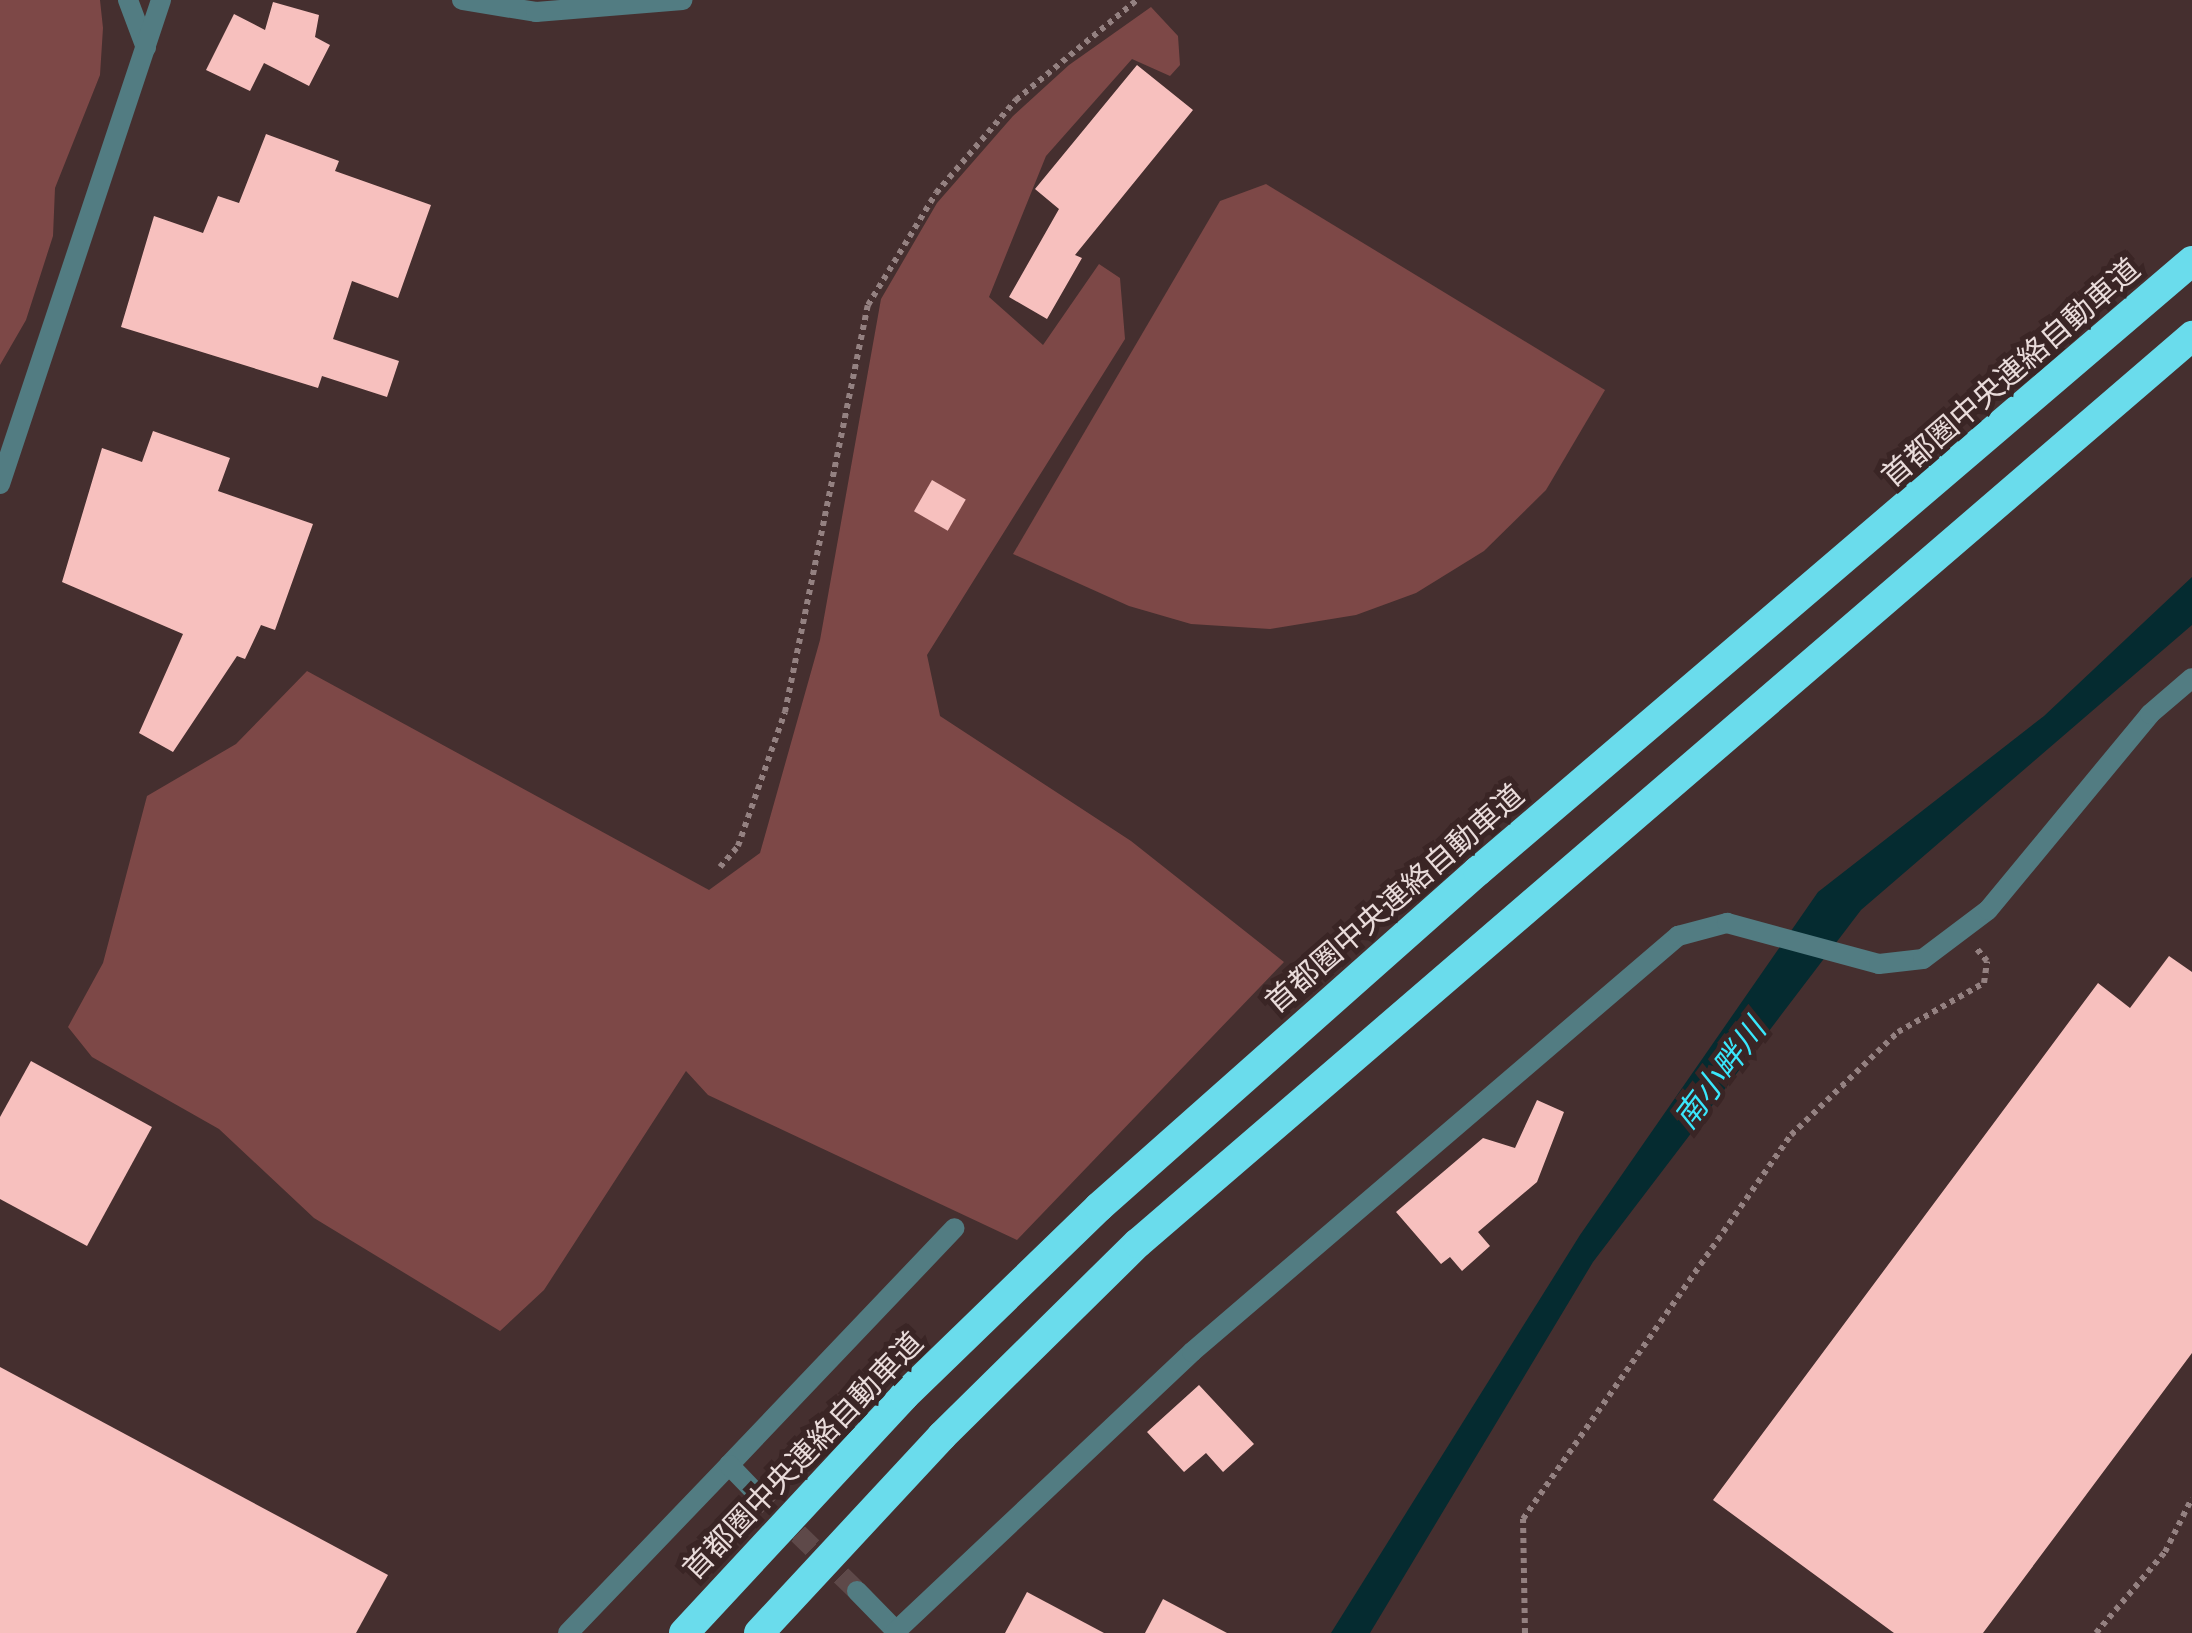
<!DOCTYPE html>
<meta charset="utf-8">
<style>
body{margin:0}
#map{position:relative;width:2192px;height:1633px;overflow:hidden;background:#452f2f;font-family:Rubik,"Noto Sans JP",sans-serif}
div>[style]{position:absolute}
.green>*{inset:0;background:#7d4847}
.water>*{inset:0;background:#052b30}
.building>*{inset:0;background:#f7c0be;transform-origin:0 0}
.minor-tunnel>*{height:20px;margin-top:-10px;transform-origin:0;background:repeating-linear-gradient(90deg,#5e4949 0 20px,transparent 0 30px)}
.path>*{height:6px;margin-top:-3px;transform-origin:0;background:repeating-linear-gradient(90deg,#948181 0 5px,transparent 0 10px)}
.minor>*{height:20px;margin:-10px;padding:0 10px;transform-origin:10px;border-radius:10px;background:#527c82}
.tertiary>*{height:20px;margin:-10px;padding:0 10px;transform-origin:10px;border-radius:10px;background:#527c82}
.motorway>*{height:30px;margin:-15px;padding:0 15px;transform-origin:15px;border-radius:15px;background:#6adcec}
span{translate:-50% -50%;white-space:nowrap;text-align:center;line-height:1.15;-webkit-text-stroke:10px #3a2525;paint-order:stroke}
.street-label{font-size:30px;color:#e9dbda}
.water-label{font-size:32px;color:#3ae7fc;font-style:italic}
</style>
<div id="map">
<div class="green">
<i style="clip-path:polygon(0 0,100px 0,103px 28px,100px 75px,55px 188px,53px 236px,26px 320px,0 365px)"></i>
<i style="clip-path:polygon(1151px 7px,1178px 36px,1180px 65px,1170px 76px,1132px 59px,1046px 156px,989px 297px,1043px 345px,1099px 264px,1120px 278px,1125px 339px,927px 655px,940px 716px,1131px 841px,1284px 962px,1017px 1240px,708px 1095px,686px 1071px,544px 1290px,500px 1331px,314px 1218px,219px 1129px,92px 1057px,68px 1027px,103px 963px,147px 796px,236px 744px,307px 671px,709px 890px,760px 853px,820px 640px,881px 299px,937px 203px,1013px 116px,1069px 65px)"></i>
<i style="clip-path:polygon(1266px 184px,1605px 390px,1546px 490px,1484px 551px,1416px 593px,1356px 615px,1270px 629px,1191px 624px,1129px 606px,1013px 554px,1220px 201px)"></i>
</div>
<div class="water">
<i style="clip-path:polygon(2192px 577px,2192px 625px,1861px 910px,1593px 1262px,1370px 1633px,1331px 1633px,1580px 1235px,1818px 892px,2044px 716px)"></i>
</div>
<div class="building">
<i style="clip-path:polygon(273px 2px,319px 15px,315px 37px,330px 45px,309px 86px,264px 63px,250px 91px,206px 70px,234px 14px,265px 30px)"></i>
<i style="clip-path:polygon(1137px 65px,1193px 110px,1075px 255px,1082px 258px,1047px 319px,1009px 297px,1059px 209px,1035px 189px)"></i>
<i style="clip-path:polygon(266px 134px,339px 161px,335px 171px,431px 205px,398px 298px,352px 281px,333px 339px,399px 361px,387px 397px,322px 376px,318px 388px,121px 327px,154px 216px,203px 233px,218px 196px,239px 203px)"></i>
<i style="clip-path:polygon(153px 431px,230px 458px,218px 491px,313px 524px,275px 630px,261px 625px,245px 659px,237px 656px,173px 752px,139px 733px,183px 634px,62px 582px,102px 448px,142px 462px)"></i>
<i style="left:932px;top:480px;width:39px;height:36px;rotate:30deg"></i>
<i style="clip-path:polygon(2169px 956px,2192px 972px,2192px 1353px,1983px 1633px,1894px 1633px,1713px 1500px,2098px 983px,2130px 1008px)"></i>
<i style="clip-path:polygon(31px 1061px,152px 1127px,87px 1246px,0 1199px,0 1117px)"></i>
<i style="clip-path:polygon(1537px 1100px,1564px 1112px,1537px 1182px,1478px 1232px,1490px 1246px,1462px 1271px,1450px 1257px,1441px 1264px,1396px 1212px,1483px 1138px,1515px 1148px)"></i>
<i style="clip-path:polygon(0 1367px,388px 1575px,356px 1633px,0 1633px)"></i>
<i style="clip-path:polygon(1199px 1385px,1254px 1444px,1223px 1472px,1206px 1453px,1184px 1472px,1147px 1432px)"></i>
<i style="clip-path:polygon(1027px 1592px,1104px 1633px,1005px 1633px)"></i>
<i style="clip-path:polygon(1163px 1599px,1227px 1633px,1145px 1633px)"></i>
</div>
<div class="minor-tunnel">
<i style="left:755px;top:1492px;width:142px;rotate:44.1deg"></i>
</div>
<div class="path">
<i style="left:720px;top:867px;width:28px;rotate:-49deg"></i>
<i style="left:738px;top:846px;width:142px;rotate:-70.7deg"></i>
<i style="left:785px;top:712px;width:415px;rotate:-78.5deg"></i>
<i style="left:868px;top:305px;width:131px;rotate:-58.7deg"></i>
<i style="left:936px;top:193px;width:123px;rotate:-49.3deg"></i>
<i style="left:1016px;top:100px;width:157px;rotate:-39.6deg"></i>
<i style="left:1525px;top:1633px;width:114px;rotate:-91deg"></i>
<i style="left:1523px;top:1519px;width:468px;rotate:-55.1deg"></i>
<i style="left:1791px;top:1135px;width:149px;rotate:-43.9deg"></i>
<i style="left:1898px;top:1032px;width:99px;rotate:-29.7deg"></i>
<i style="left:1984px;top:983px;width:22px;rotate:-82deg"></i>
<i style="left:1987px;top:961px;width:16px;rotate:-130deg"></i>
<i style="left:2096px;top:1633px;width:106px;rotate:-49.6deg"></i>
<i style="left:2165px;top:1552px;width:60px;rotate:-63.4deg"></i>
</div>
<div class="minor">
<i style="left:128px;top:0;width:51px;rotate:69.4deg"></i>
<i style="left:462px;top:0;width:75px;rotate:9.2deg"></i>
<i style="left:536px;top:12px;width:147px;rotate:-4.7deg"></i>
<i style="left:729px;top:1465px;width:327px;rotate:-46.4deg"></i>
<i style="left:857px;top:1591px;width:56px;rotate:45.7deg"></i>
<i style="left:568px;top:1633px;width:233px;rotate:-46.2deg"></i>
<i style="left:729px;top:1465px;width:37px;rotate:46deg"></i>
<i style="left:894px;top:1633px;width:410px;rotate:-43.3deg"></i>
<i style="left:1192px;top:1352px;width:640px;rotate:-40.56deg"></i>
<i style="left:1678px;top:936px;width:51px;rotate:-14.9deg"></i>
<i style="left:1727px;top:923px;width:157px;rotate:15.1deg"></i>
<i style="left:1879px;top:964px;width:44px;rotate:-6.5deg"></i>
<i style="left:1923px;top:959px;width:81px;rotate:-37deg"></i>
<i style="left:1988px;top:910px;width:254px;rotate:-50.4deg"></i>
<i style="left:2150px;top:714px;width:55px;rotate:-40.6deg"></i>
</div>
<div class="tertiary">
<i style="left:0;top:484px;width:510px;rotate:-71.6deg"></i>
</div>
<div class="motorway">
<i style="left:684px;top:1633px;width:323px;rotate:-47.1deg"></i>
<i style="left:904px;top:1396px;width:272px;rotate:-44.1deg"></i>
<i style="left:1099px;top:1207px;width:506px;rotate:-41.56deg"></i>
<i style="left:1478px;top:871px;width:939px;rotate:-40.51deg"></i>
<i style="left:759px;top:1633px;width:269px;rotate:-47.1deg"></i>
<i style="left:942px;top:1436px;width:275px;rotate:-44.6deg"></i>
<i style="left:1138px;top:1243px;width:1391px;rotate:-40.71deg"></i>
</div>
<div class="street-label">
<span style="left:2011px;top:373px;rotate:-41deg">首都圏中央連絡自動車道</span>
<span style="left:1395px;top:899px;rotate:-41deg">首都圏中央連絡自動車道</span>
<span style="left:803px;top:1456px;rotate:-46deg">首都圏中央連絡自動車道</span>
</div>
<div class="water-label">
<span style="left:1720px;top:1074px;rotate:-53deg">南小畔川</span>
</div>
</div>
